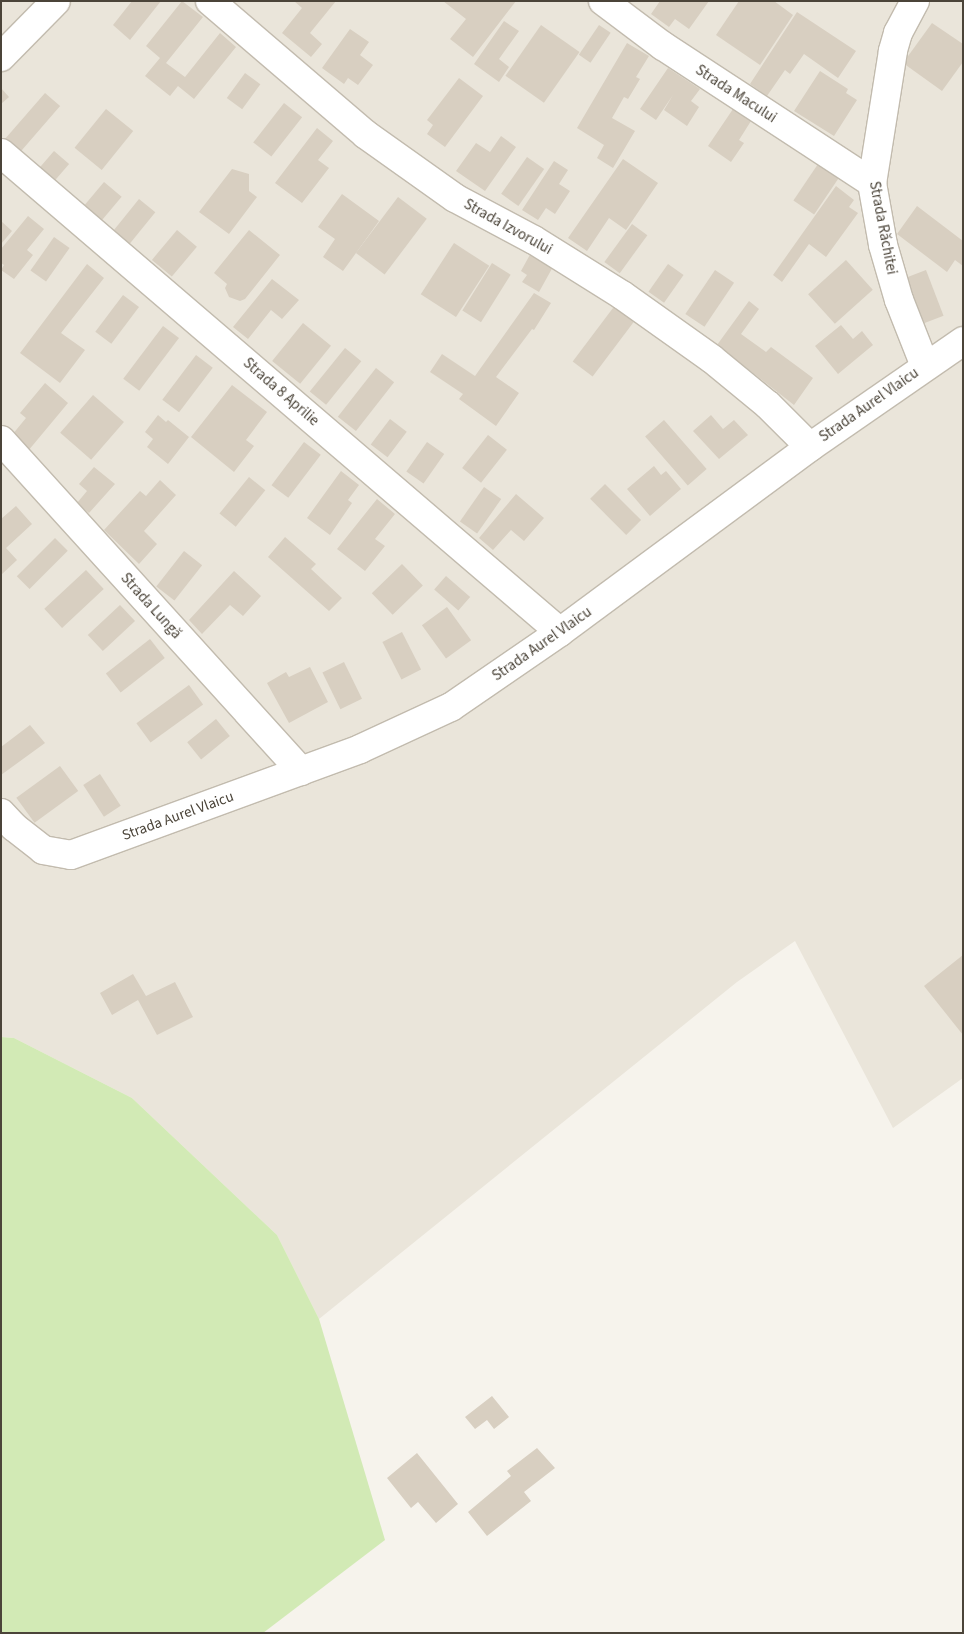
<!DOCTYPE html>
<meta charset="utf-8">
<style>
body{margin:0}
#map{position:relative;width:964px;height:1634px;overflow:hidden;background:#f6f3ec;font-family:"Source Sans 3",sans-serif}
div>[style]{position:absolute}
.residential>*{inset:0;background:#eae5da}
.green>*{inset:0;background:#d2eab5}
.building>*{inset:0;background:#d8cfc1;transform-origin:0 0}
.roads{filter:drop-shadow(1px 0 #c2bbae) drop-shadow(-1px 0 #c2bbae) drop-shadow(0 1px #c2bbae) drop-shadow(0 -1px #c2bbae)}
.minor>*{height:28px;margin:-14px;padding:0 14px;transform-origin:14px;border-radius:14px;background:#fff}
span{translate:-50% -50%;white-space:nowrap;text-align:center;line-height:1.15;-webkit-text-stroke:4px #fff;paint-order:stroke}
.street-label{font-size:15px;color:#4b4439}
.frame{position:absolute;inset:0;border:2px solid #4b4439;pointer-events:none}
</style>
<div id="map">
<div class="residential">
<i style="clip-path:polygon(1px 1px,963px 1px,963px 1078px,893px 1128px,795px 941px,737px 982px,319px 1319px,277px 1235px,132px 1098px,14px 1038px,1px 1037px)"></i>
</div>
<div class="green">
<i style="clip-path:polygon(1px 1037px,14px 1038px,132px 1098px,277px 1235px,319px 1319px,385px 1540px,263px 1633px,1px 1633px)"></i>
</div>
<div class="building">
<i style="clip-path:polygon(132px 1px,161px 1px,130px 40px,113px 25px)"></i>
<i style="clip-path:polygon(182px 1px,203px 17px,166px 63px,185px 77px,220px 33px,236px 47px,194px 99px,178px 86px,170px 96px,145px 76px,160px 58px,146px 46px)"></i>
<i style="clip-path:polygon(294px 1px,336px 1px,310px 33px,322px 44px,311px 57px,282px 33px,302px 8px)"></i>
<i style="clip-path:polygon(443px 1px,516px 1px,473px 57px,450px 39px,466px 19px)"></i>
<i style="clip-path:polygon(660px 1px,709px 1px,689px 29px,675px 19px,669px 27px,651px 14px)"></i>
<i style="clip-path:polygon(739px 1px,774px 1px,793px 15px,760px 65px,716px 35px)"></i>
<i style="clip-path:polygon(797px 12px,856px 51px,838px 78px,804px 54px,790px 74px,785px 70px,767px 96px,750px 84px)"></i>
<i style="clip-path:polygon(504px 21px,519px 31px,499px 59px,509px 67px,499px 82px,474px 64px)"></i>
<i style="clip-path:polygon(932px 23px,963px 44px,963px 62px,942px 91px,903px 63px)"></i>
<i style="left:541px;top:25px;width:47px;height:62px;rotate:35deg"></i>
<i style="left:599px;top:25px;width:14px;height:36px;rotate:34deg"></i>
<i style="clip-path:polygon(350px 29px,369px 42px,360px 55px,373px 65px,358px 85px,348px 78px,344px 84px,322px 68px)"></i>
<i style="clip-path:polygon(627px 43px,649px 56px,636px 77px,640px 79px,628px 99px,624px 97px,612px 118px,635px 131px,613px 168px,597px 158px,604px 145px,577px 128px)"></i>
<i style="clip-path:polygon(668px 68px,700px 89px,691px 101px,699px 107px,687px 126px,664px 110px,673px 95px,656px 120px,640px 109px)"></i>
<i style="clip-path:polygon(820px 71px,848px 89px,846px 93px,857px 100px,834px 136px,794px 111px)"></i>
<i style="left:245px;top:73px;width:19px;height:31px;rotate:36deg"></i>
<i style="clip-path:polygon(459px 78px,483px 96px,445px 147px,427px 134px,433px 125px,427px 120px)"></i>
<i style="clip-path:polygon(1px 88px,9px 97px,1px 104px)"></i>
<i style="left:45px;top:93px;width:20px;height:65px;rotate:41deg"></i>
<i style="left:284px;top:103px;width:23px;height:50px;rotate:38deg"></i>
<i style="left:106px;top:109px;width:35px;height:50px;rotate:39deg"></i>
<i style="clip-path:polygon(733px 109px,751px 121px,739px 140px,744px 143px,731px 162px,708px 146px)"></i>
<i style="clip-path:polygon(317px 128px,333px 141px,318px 160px,329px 168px,302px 203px,275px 183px)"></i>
<i style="clip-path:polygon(501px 136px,516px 147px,485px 191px,456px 171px,476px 143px,490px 152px)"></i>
<i style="left:54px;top:151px;width:20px;height:28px;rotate:41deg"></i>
<i style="left:527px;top:157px;width:21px;height:45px;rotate:35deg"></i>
<i style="clip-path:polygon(623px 159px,658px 183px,626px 230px,609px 218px,587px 251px,568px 238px)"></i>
<i style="clip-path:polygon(554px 161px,568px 170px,559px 184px,570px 191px,555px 214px,546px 208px,538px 220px,522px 210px)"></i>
<i style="left:818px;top:164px;width:25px;height:44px;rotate:34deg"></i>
<i style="clip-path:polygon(232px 169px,249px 174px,249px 191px,257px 197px,229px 234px,199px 212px)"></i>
<i style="left:104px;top:182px;width:23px;height:34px;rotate:40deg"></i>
<i style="clip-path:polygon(836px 186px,854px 200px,849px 207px,858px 213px,826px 257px,809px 244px,782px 282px,773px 275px)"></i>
<i style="clip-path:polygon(342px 194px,379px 221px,343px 271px,323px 257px,335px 239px,318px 227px)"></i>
<i style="left:398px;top:197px;width:36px;height:70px;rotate:37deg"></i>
<i style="left:139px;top:199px;width:21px;height:42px;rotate:39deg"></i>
<i style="clip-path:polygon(917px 206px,963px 241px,963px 266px,955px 260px,947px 272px,897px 234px)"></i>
<i style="clip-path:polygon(28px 216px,44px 229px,27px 250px,33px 255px,14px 279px,1px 270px,4px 265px,1px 263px,1px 249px)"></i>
<i style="clip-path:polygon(1px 221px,12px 231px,1px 244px)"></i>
<i style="left:632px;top:224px;width:19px;height:47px;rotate:36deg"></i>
<i style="left:177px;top:230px;width:26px;height:39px;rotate:40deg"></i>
<i style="clip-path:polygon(249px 230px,280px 255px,245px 299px,240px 301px,229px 297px,225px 288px,227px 284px,214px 273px)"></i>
<i style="left:54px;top:237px;width:19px;height:41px;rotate:35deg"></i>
<i style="left:454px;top:243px;width:42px;height:61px;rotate:33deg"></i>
<i style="clip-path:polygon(532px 251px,554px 265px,539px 292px,522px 282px,527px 275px,521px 271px)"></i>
<i style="left:846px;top:260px;width:40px;height:51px;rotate:48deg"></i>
<i style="left:492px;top:263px;width:22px;height:56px;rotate:32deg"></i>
<i style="clip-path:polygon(87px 264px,104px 278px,61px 333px,85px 350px,60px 383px,20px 353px)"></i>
<i style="left:668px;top:264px;width:19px;height:34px;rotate:35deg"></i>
<i style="left:715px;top:270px;width:23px;height:53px;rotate:34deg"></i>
<i style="left:926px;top:270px;width:49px;height:21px;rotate:69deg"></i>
<i style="clip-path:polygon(272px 279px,299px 300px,282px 319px,271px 310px,248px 339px,233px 327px)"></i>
<i style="clip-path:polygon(534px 293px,551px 303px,534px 330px,532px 329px,496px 377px,519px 393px,496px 426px,459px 399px,463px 394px,430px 372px,442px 354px,475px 376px)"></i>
<i style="left:123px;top:295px;width:20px;height:46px;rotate:37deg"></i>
<i style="clip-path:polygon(749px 301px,759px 309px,741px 334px,766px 352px,771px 347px,813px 378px,794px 405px,717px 345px)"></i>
<i style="left:616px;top:304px;width:25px;height:72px;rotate:37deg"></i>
<i style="left:303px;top:323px;width:36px;height:49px;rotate:39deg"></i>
<i style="clip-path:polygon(841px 325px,853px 339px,862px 331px,873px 345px,838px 374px,815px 346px)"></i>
<i style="left:163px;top:326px;width:20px;height:66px;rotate:37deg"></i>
<i style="left:345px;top:348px;width:21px;height:56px;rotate:39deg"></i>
<i style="left:196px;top:355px;width:21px;height:56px;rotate:37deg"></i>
<i style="left:376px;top:368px;width:23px;height:62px;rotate:38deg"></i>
<i style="clip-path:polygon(45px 383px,68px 403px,28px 451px,12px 435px,26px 418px,20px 413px)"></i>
<i style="clip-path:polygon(232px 385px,267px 412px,246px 440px,254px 446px,234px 472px,191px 437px)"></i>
<i style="left:93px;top:395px;width:41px;height:50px;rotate:41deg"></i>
<i style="clip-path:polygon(158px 415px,166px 422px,168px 420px,189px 437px,168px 464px,147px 447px,153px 439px,145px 432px)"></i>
<i style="clip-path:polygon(711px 415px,723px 429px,734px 420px,748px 435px,719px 459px,693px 431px)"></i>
<i style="left:390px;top:419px;width:21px;height:32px;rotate:37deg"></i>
<i style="left:664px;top:420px;width:65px;height:25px;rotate:49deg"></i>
<i style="left:488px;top:435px;width:24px;height:42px;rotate:38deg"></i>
<i style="left:304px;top:442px;width:21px;height:54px;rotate:37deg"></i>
<i style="left:427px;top:442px;width:21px;height:36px;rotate:35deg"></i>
<i style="clip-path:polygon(654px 466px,661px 475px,666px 471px,681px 489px,650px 516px,627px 489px)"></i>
<i style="clip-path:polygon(94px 467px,115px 484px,89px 513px,77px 503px,87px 491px,79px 484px)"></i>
<i style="clip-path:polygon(341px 471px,359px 485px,348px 500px,352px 503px,330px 535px,307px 518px)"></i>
<i style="left:249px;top:477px;width:21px;height:47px;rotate:39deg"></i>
<i style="clip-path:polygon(160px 480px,176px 495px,144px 531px,157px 544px,139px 564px,104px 530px,140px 491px,146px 496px)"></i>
<i style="left:605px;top:484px;width:51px;height:21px;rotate:45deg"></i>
<i style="left:484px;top:487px;width:21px;height:42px;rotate:35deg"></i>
<i style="clip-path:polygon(516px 494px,544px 518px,524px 541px,511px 530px,493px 550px,479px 538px)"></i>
<i style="clip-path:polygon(377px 499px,395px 514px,375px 539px,385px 546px,365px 571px,337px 549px)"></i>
<i style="clip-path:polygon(16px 506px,32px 524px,6px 548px,17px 560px,1px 575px,1px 519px)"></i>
<i style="clip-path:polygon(285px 537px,316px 564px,311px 569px,342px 598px,329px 611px,268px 557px)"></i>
<i style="left:55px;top:538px;width:18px;height:54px;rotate:45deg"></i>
<i style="left:184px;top:551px;width:23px;height:45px;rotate:38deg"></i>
<i style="left:402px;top:564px;width:30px;height:42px;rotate:46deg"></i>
<i style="left:86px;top:570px;width:26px;height:57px;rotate:47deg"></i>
<i style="clip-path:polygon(234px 571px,261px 596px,243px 616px,230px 605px,202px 634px,189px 620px)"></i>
<i style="left:446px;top:576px;width:32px;height:18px;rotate:41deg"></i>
<i style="left:120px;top:605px;width:22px;height:44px;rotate:47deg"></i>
<i style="left:447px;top:607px;width:41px;height:31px;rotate:54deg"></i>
<i style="left:402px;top:632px;width:42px;height:22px;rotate:63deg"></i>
<i style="left:150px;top:639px;width:24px;height:56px;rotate:52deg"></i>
<i style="left:344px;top:662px;width:41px;height:24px;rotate:64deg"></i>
<i style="clip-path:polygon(310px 667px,328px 702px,289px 723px,267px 683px,286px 672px,289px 677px)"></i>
<i style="left:189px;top:685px;width:24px;height:65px;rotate:54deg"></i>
<i style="left:216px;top:719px;width:22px;height:37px;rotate:51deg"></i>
<i style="clip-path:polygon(30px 725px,45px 743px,1px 775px,1px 747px)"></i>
<i style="left:60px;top:766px;width:31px;height:54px;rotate:54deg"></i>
<i style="left:100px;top:774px;width:38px;height:20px;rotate:57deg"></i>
<i style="clip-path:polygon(963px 955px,963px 1035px,924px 986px)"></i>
<i style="clip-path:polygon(133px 974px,146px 996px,175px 982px,193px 1017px,157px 1035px,138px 1000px,112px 1015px,100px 993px)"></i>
<i style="clip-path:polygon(492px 1396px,509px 1417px,494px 1429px,487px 1420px,475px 1429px,465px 1417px)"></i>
<i style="clip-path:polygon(537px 1448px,555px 1468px,524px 1492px,531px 1501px,487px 1536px,468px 1512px,511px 1476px,507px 1471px)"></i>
<i style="clip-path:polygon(417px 1453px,458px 1504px,436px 1523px,418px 1502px,411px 1508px,387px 1478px)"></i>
</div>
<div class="roads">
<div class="minor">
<i style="left:210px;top:1px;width:204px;rotate:40.6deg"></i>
<i style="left:365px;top:134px;width:110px;rotate:35.4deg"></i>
<i style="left:455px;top:198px;width:89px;rotate:28deg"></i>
<i style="left:534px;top:240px;width:104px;rotate:32deg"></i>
<i style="left:622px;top:295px;width:110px;rotate:35.4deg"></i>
<i style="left:712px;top:359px;width:72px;rotate:39.4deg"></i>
<i style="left:768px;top:405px;width:59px;rotate:45deg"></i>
<i style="left:603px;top:1px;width:75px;rotate:36.9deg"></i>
<i style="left:663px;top:46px;width:250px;rotate:33.2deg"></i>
<i style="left:915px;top:1px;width:36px;rotate:118deg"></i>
<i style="left:898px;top:33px;width:19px;rotate:106deg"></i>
<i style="left:893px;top:51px;width:134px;rotate:99deg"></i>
<i style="left:872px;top:183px;width:63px;rotate:79.9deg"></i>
<i style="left:883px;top:245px;width:57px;rotate:73.8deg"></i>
<i style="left:899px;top:300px;width:71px;rotate:68.5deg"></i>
<i style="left:1px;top:57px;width:78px;rotate:-45.5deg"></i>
<i style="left:1px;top:153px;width:736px;rotate:40.59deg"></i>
<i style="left:1px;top:440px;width:447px;rotate:47.8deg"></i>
<i style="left:1px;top:813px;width:19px;rotate:47deg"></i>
<i style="left:14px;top:827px;width:37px;rotate:38deg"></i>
<i style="left:43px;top:850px;width:28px;rotate:10deg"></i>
<i style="left:71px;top:855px;width:308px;rotate:-20.1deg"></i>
<i style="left:360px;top:749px;width:100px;rotate:-24.8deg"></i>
<i style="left:451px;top:707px;width:132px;rotate:-34.5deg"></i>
<i style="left:560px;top:632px;width:311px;rotate:-36.5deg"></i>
<i style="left:810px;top:447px;width:186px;rotate:-34.7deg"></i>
</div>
</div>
<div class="street-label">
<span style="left:736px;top:94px;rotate:33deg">Strada Macului</span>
<span style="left:508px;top:227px;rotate:29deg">Strada Izvorului</span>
<span style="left:883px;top:228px;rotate:79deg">Strada Răchitei</span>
<span style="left:281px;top:392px;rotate:41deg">Strada 8 Aprilie</span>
<span style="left:869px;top:405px;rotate:-35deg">Strada Aurel Vlaicu</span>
<span style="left:151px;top:606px;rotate:48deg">Strada Lungă</span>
<span style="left:542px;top:644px;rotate:-35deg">Strada Aurel Vlaicu</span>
<span style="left:178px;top:816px;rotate:-20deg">Strada Aurel Vlaicu</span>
</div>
<div class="frame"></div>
</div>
